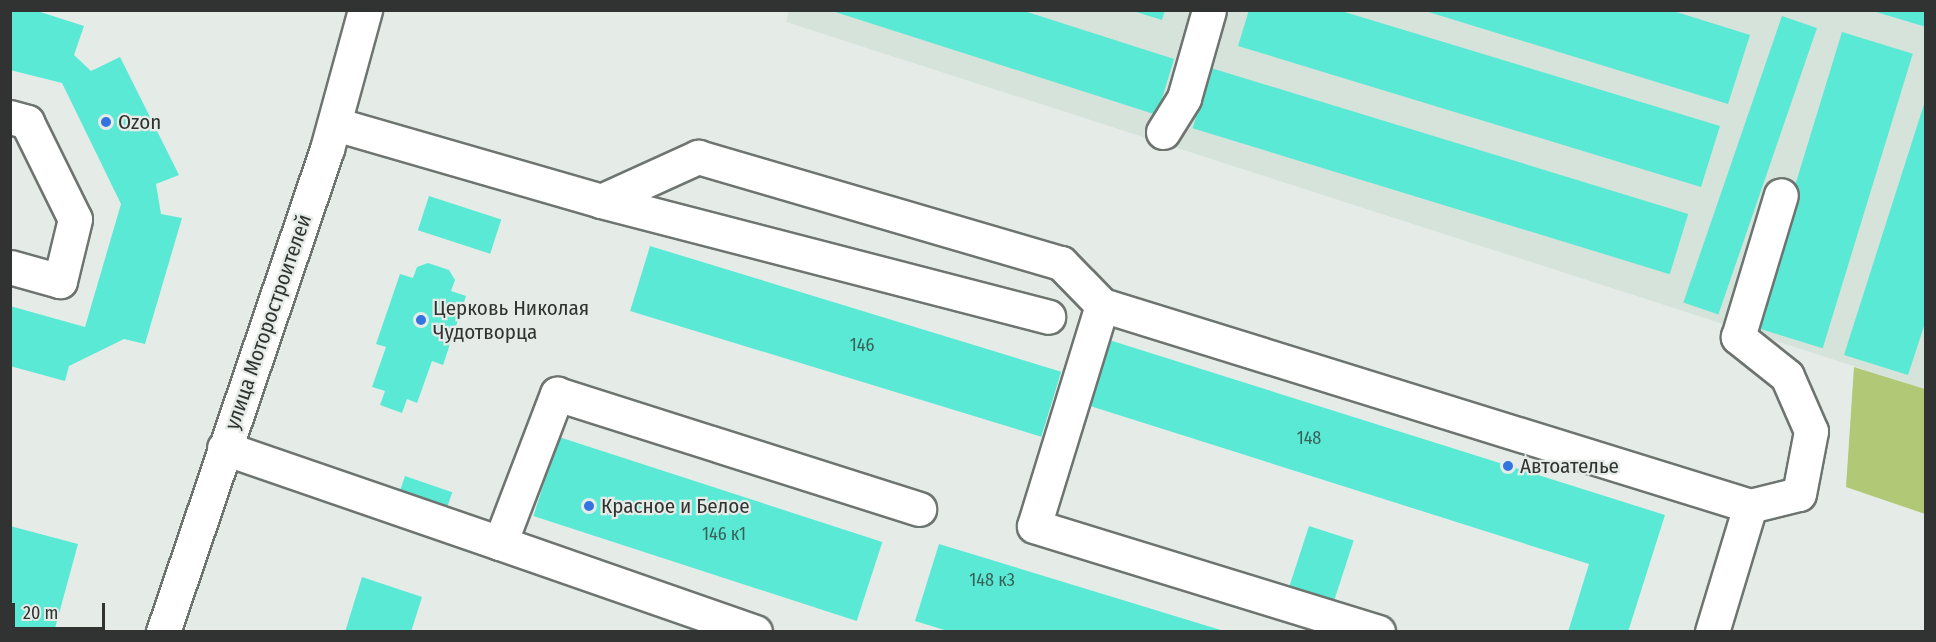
<!DOCTYPE html>
<meta charset="utf-8">
<style>
body{margin:0}
#map{position:relative;width:1936px;height:642px;overflow:hidden;background:#e5ece8;font-family:"Fira Sans Condensed",sans-serif}
div>[style]{position:absolute}
.built>*{inset:0;background:#d5e3db}
.green>*{inset:0;background:#b1c977}
.building>*{inset:0;background:#5ae9d4;transform-origin:0 0}
.roads{filter:drop-shadow(2px 0 #6e7571) drop-shadow(-2px 0 #6e7571) drop-shadow(0 2px #6e7571) drop-shadow(0 -2px #6e7571)}
.minor>*{height:33px;margin:-16.5px;padding:0 16.5px;transform-origin:16.5px;border-radius:16.5px;background:#fff}
.dots>*{width:16px;height:16px;translate:-50% -50%;box-sizing:border-box;border:3px solid #e5ece8;border-radius:50%}
span{translate:-50% -50%;white-space:nowrap;text-align:center;line-height:1.15;-webkit-text-stroke:4.5px #e5ece8;paint-order:stroke}
.number-label{font-size:18px;color:#3a605a}
.number-label span{-webkit-text-stroke-width:0}
.poi-label{font-size:21px;color:#303331}
.left{translate:0 -50%;text-align:left}
.street-label{font-size:21px;color:#303331}
.frame{position:absolute;inset:0;border:12px solid #303331;pointer-events:none}
.scale{position:absolute;left:12px;top:603px;width:93px;height:27px;box-sizing:border-box;border:3px solid #303331;border-top:0;padding-left:8px;font-size:18px;line-height:21px;white-space:nowrap;color:#303331;-webkit-text-stroke:4px #e5ece8;paint-order:stroke}
</style>
<div id="map">
<div class="built">
<i style="clip-path:polygon(789px 10px,1925px 11px,1925px 389px,786px 22px)"></i>
</div>
<div class="green">
<i style="clip-path:polygon(1854px 367px,1925px 389px,1925px 514px,1846px 487px)"></i>
</div>
<div class="building">
<i style="clip-path:polygon(10px 10px,34px 10px,84px 26px,74px 55px,91px 71px,120px 57px,179px 175px,156px 184px,161px 214px,182px 218px,145px 344px,124px 339px,69px 366px,65px 381px,10px 366px,10px 306px,85px 327px,121px 204px,62px 83px,10px 70px)"></i>
<i style="clip-path:polygon(829px 10px,1021px 10px,1174px 59px,1157px 115px)"></i>
<i style="clip-path:polygon(1130px 10px,1165px 10px,1162px 20px)"></i>
<i style="clip-path:polygon(1249px 10px,1338px 10px,1720px 126px,1701px 187px,1238px 46px)"></i>
<i style="clip-path:polygon(1422px 10px,1670px 10px,1750px 35px,1728px 104px)"></i>
<i style="clip-path:polygon(1926px 10px,1926px 27px,1873px 11px,1873px 10px)"></i>
<i style="left:1782px;top:16px;width:37px;height:303px;rotate:19deg"></i>
<i style="left:1842px;top:32px;width:74px;height:308px;rotate:17deg"></i>
<i style="left:1211px;top:68px;width:499px;height:63px;rotate:17deg"></i>
<i style="clip-path:polygon(1926px 98px,1926px 320px,1908px 375px,1844px 355px)"></i>
<i style="left:429px;top:196px;width:76px;height:36px;rotate:18deg"></i>
<i style="left:650px;top:246px;width:430px;height:68px;rotate:17deg"></i>
<i style="clip-path:polygon(428px 263px,449px 270px,455px 280px,451px 291px,466px 296px,443px 365px,432px 361px,417px 403px,407px 399px,402px 413px,380px 405px,385px 391px,372px 387px,386px 347px,376px 344px,400px 274px,413px 278px,417px 267px)"></i>
<i style="clip-path:polygon(1106px 339px,1665px 515px,1628px 632px,1568px 632px,1589px 564px,1087px 405px)"></i>
<i style="left:559px;top:437px;width:340px;height:83px;rotate:18deg"></i>
<i style="left:405px;top:476px;width:50px;height:16px;rotate:19deg"></i>
<i style="clip-path:polygon(10px 526px,78px 544px,54px 632px,10px 632px)"></i>
<i style="left:1309px;top:526px;width:47px;height:65px;rotate:18deg"></i>
<i style="clip-path:polygon(939px 544px,1224px 631px,1224px 632px,951px 632px,915px 621px)"></i>
<i style="clip-path:polygon(362px 577px,422px 597px,411px 632px,345px 632px)"></i>
</div>
<div class="roads">
<div class="minor">
<i style="left:10px;top:117px;width:18px;rotate:16deg"></i>
<i style="left:27px;top:122px;width:108px;rotate:63.7deg"></i>
<i style="left:75px;top:219px;width:64px;rotate:103.6deg"></i>
<i style="left:60px;top:281px;width:52px;rotate:-164.4deg"></i>
<i style="left:335px;top:124px;width:277px;rotate:16.1deg"></i>
<i style="left:601px;top:201px;width:107px;rotate:-24.4deg"></i>
<i style="left:698px;top:157px;width:378px;rotate:16.3deg"></i>
<i style="left:1061px;top:263px;width:59px;rotate:45.7deg"></i>
<i style="left:1102px;top:305px;width:678px;rotate:17.23deg"></i>
<i style="left:1750px;top:506px;width:132px;rotate:106.8deg"></i>
<i style="left:1163px;top:132px;width:40px;rotate:-58deg"></i>
<i style="left:1184px;top:98px;width:91px;rotate:-74.1deg"></i>
<i style="left:601px;top:201px;width:462px;rotate:14.5deg"></i>
<i style="left:1102px;top:305px;width:231px;rotate:107.1deg"></i>
<i style="left:1034px;top:526px;width:360px;rotate:17.1deg"></i>
<i style="left:224px;top:448px;width:292px;rotate:19deg"></i>
<i style="left:500px;top:543px;width:160px;rotate:-69.1deg"></i>
<i style="left:557px;top:394px;width:380px;rotate:17.6deg"></i>
<i style="left:1750px;top:506px;width:50px;rotate:-13.8deg"></i>
<i style="left:1799px;top:494px;width:64px;rotate:-79.2deg"></i>
<i style="left:1811px;top:431px;width:60px;rotate:-113.6deg"></i>
<i style="left:1787px;top:376px;width:63px;rotate:-141.5deg"></i>
<i style="left:1738px;top:337px;width:148px;rotate:-73.2deg"></i>
<i style="left:500px;top:543px;width:270px;rotate:19.2deg"></i>
<i style="left:163px;top:632px;width:510px;rotate:-71.25deg"></i>
<i style="left:327px;top:149px;width:144px;rotate:-74.7deg"></i>
</div>
</div>
<div class="dots">
<i style="left:106px;top:122px;background:#3374e1"></i>
<i style="left:421px;top:320px;background:#3374e1"></i>
<i style="left:1508px;top:466px;background:#3374e1"></i>
<i style="left:589px;top:506px;background:#3374e1"></i>
</div>
<div class="number-label">
<span style="left:862px;top:345px">146</span>
<span style="left:1309px;top:438px">148</span>
<span style="left:724px;top:534px">146 к1</span>
<span style="left:992px;top:580px">148 к3</span>
</div>
<div class="poi-label">
<span class="left" style="left:118px;top:122px">Ozon</span>
<span class="left" style="left:433px;top:320px">Церковь Николая<br>Чудотворца</span>
<span class="left" style="left:1520px;top:466px">Автоателье</span>
<span class="left" style="left:601px;top:506px">Красное и Белое</span>
</div>
<div class="street-label">
<span style="left:268px;top:322px;rotate:-71deg">улица Моторостроителей</span>
</div>
<div class="frame"></div>
<div class="scale">20 m</div>
</div>
